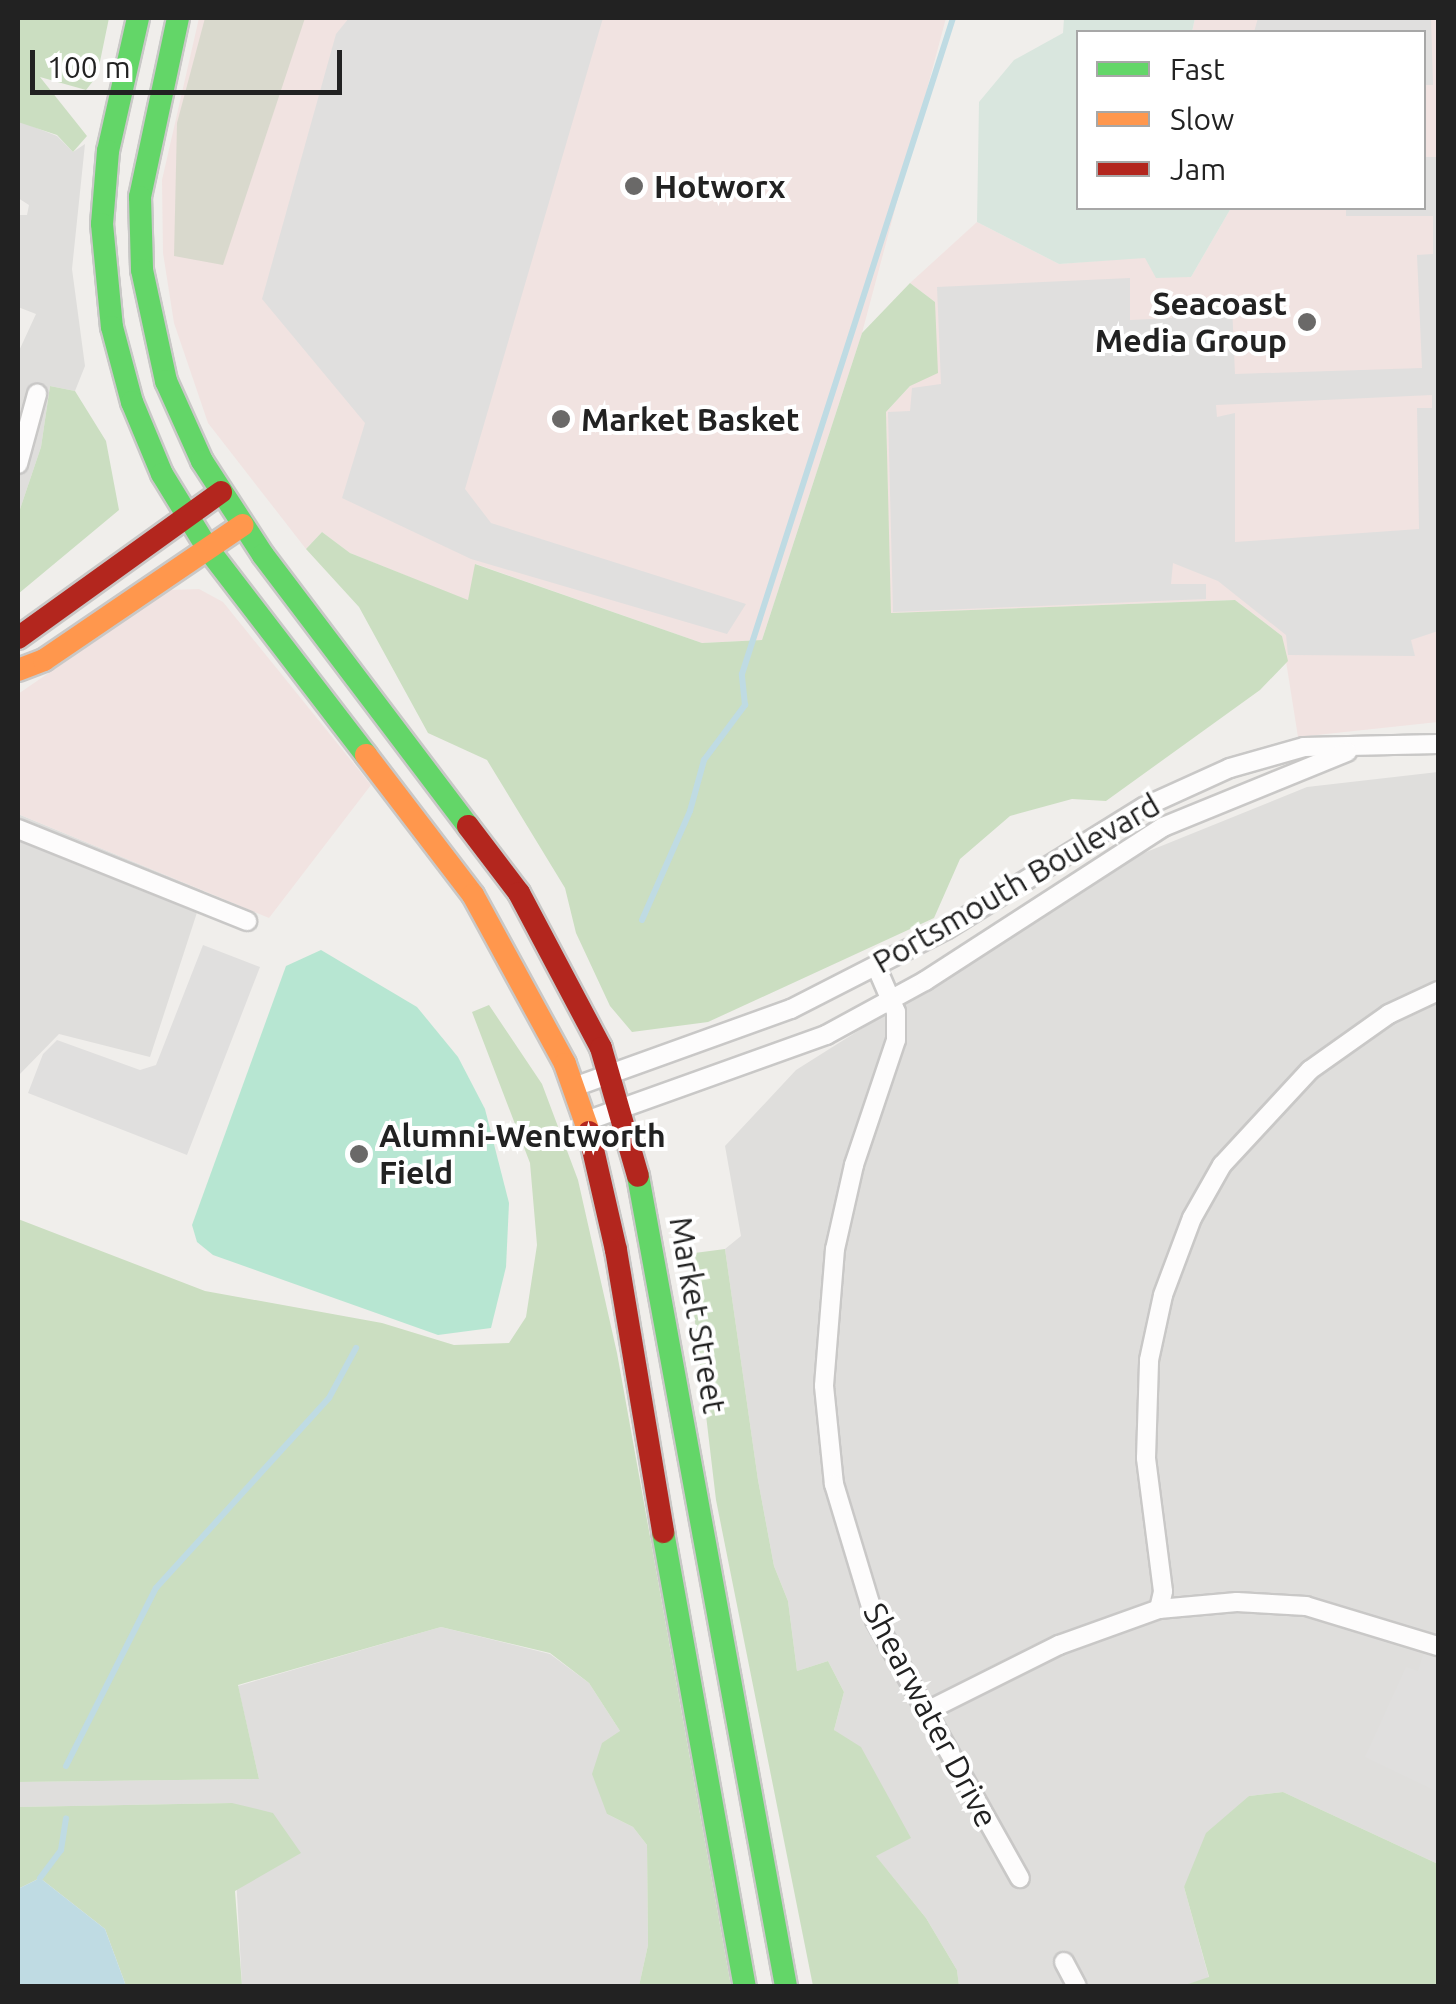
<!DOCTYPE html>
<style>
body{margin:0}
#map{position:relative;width:1456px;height:2004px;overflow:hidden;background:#f0eeeb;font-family:Ubuntu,sans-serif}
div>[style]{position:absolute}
.residential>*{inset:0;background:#dfdedc}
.commercial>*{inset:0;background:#f1e3e1}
.construction>*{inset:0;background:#d9d9cd}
.forest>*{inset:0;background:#cbdec1}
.wetland>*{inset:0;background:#d9e6de}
.pitch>*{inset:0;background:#b7e6d2}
.parking>*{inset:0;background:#e0dfde}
.water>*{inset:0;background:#bfdbe3}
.stream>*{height:6px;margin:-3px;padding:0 3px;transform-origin:3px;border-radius:3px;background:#bfdbe3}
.roads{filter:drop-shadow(2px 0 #c9c8c7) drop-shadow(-2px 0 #c9c8c7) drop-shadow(0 2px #c9c8c7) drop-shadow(0 -2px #c9c8c7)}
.street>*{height:18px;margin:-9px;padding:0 9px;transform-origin:9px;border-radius:9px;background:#fdfcfc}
.fast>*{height:22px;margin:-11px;padding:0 11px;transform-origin:11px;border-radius:11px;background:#63d668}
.slow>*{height:22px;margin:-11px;padding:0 11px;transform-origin:11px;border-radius:11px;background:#ff974d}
.jam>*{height:22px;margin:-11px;padding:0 11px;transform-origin:11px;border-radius:11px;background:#b3261e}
.dots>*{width:28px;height:28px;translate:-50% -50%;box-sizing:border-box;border:5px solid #fff;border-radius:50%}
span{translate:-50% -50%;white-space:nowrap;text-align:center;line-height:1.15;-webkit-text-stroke:8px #fff;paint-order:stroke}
.poi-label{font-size:32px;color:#222;font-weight:700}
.left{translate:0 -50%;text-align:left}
.right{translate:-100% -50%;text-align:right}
.street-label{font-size:32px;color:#222}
.frame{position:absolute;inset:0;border:20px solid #222;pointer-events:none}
.legend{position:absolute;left:1076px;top:30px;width:350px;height:180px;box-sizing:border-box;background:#fff;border:2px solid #a7a7a7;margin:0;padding:12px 18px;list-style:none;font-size:30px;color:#222}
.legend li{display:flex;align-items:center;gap:20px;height:50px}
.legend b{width:50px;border:2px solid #a7a7a7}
.scale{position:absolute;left:30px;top:50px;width:312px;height:45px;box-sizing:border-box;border:5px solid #222;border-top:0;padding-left:12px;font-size:30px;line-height:35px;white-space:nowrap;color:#222;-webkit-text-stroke:8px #fff;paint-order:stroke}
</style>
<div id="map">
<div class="residential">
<i style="clip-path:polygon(19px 121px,57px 136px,73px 152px,85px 144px,72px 269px,85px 366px,75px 391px,50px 386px,41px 447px,18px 515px,18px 353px,36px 314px,18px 307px,18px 215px,27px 215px,29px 205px,18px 198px)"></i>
<i style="clip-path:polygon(1438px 772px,1438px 1864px,1283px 1792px,1249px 1796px,1184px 1887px,1209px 1978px,1182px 1986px,959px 1986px,957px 1970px,926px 1918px,875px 1855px,910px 1838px,834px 1730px,844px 1692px,828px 1661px,797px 1671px,788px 1601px,774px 1566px,758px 1480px,725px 1249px,741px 1236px,725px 1146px,796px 1070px,1134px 857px,1307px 787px)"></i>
<i style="clip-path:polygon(18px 814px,204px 891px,150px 1057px,59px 1034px,18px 1076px)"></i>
<i style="clip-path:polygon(441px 1627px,550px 1654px,589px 1683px,620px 1731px,607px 1814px,633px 1827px,647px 1845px,648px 1945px,639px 1986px,242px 1986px,232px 1803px,18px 1807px,18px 1782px,259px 1779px,238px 1686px)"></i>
</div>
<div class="commercial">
<i style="clip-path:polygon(199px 18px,946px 18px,862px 333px,762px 640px,702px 643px,476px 564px,469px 601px,350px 553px,322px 532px,306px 549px,208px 423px,174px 323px,163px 253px,162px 180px)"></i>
<i style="clip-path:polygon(1195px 18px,1438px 18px,1438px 722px,1298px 737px,1282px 636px,1235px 600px,890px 613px,886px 412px,910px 386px,935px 302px,910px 283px,977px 222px,1059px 264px,1146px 257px,1191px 277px,1231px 208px,1424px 208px,1424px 32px,1192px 32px)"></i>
<i style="clip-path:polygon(199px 589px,223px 602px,371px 785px,269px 918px,18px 814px,18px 694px,170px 590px)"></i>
</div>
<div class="construction">
<i style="clip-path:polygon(205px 18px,305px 18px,223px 265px,174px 256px,177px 123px)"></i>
</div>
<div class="forest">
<i style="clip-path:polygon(18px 18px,109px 18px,97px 76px,86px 90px,40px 77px,87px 136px,73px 152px,57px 135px,18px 122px)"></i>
<i style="clip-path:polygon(910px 283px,935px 302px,938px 373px,910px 386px,886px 412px,891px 613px,1235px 600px,1282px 636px,1288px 661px,1260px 690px,1106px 801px,1072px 799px,1010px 816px,960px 859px,934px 918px,708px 1022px,632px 1032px,610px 1006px,576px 933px,565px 888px,487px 760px,428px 733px,359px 607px,306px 549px,322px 532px,350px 553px,468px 600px,475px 564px,702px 643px,762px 640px,862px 333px)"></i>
<i style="clip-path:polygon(50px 386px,75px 391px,106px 441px,119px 510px,18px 594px,18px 515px,41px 447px)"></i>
<i style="clip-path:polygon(489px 1005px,542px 1084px,578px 1180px,617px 1353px,731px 1986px,639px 1986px,648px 1945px,647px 1845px,633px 1827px,607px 1814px,592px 1774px,602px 1743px,620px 1731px,589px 1683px,550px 1653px,441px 1627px,238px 1685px,259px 1779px,18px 1782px,18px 1219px,205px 1291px,382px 1323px,454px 1345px,509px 1343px,526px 1317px,537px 1245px,530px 1163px,472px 1012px)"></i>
<i style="clip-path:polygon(725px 1249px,758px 1480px,774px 1566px,788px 1601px,797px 1671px,828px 1661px,844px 1692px,834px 1730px,861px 1747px,911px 1838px,876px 1856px,926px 1918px,957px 1970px,959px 1986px,813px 1986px,716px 1500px,687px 1254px)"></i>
<i style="clip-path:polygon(1283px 1792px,1438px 1864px,1438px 1986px,1182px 1986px,1209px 1977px,1184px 1887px,1206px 1833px,1249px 1796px)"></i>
<i style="clip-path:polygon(232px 1803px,273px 1813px,301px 1853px,235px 1891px,242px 1986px,126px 1986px,105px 1929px,40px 1878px,18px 1889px,18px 1807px)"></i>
</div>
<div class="wetland">
<i style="clip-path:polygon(1064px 18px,1195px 18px,1192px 32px,1078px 32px,1078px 208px,1231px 208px,1191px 277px,1156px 278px,1145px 258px,1059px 264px,977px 222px,979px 102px,1014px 60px,1063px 33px)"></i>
</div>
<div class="pitch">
<i style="clip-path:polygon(321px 950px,417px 1007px,458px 1057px,485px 1109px,509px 1203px,506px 1267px,491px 1328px,438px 1335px,213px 1255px,197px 1242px,192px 1225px,286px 966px)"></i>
</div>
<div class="parking">
<i style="clip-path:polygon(349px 18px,603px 18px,465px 489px,491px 523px,746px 604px,727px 634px,471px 559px,342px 498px,365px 423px,262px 299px,336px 34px)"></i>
<i style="clip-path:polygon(1258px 18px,1431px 18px,1433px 85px,1424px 85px,1424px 32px,1254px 32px)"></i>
<i style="clip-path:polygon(evenodd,1424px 157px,1438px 157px,1438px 631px,1411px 640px,1415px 656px,1288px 655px,1286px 635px,1218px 581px,1173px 563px,1171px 584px,1206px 584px,1206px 599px,893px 612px,888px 412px,910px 411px,912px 388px,941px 384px,937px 287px,1130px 278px,1130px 320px,1172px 318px,1173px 306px,1232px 305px,1235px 374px,1422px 368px,1417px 255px,1433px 254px,1433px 216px,1346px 216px,1346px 208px,1424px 208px,1424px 157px,1432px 395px,1432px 408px,1417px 408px,1419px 529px,1235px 542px,1235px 413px,1217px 417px,1216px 405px,1432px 395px)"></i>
<i style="clip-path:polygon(203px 945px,260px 967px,187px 1155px,28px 1093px,43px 1054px,57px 1040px,140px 1070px,156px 1065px)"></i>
<i style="clip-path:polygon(1424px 1652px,1438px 1660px,1438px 1792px,1365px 1757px,1406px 1667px,1418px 1671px)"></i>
</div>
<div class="water">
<i style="clip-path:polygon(40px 1878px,105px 1929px,126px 1986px,18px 1986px,18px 1889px)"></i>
</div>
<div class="stream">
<i style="left:642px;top:920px;width:119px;rotate:-66.2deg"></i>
<i style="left:690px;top:811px;width:53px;rotate:-74.6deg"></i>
<i style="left:704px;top:760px;width:69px;rotate:-53.3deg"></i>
<i style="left:745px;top:705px;width:31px;rotate:-96deg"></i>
<i style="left:742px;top:674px;width:689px;rotate:-72.17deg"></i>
<i style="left:66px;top:1766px;width:199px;rotate:-63.2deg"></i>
<i style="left:156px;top:1588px;width:257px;rotate:-47.7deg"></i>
<i style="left:329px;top:1398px;width:57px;rotate:-61.6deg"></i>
<i style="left:40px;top:1878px;width:35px;rotate:-53deg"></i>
<i style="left:61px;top:1850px;width:32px;rotate:-81deg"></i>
</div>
<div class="roads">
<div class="street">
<i style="left:18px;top:464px;width:73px;rotate:-74.8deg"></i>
<i style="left:18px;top:829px;width:247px;rotate:21.9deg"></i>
<i style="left:876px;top:966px;width:50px;rotate:66.5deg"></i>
<i style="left:896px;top:1012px;width:28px;rotate:90deg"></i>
<i style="left:896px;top:1040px;width:132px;rotate:108.6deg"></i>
<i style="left:854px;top:1165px;width:86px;rotate:102.7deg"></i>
<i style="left:835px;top:1249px;width:137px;rotate:94.6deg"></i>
<i style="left:824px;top:1386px;width:99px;rotate:84.2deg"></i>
<i style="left:834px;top:1484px;width:142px;rotate:73.2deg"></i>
<i style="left:875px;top:1620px;width:296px;rotate:60.7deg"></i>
<i style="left:574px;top:1087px;width:231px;rotate:-19.8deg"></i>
<i style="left:791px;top:1009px;width:175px;rotate:-27.1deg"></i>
<i style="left:947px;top:929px;width:232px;rotate:-31.8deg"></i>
<i style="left:1144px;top:807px;width:94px;rotate:-24.4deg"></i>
<i style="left:1230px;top:768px;width:77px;rotate:-15.8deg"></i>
<i style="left:1304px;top:747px;width:134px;rotate:-1.3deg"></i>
<i style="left:586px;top:1121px;width:255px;rotate:-19.7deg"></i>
<i style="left:826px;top:1035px;width:113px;rotate:-28.6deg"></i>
<i style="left:925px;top:981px;width:283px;rotate:-32.9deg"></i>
<i style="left:1163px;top:827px;width:199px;rotate:-22.2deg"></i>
<i style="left:1159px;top:1609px;width:18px;rotate:-77deg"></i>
<i style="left:1163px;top:1591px;width:134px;rotate:-97.3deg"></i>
<i style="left:1146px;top:1458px;width:98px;rotate:-88.2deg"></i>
<i style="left:1149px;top:1360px;width:66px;rotate:-77.8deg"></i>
<i style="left:1163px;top:1295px;width:82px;rotate:-69.4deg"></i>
<i style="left:1192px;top:1218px;width:61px;rotate:-60.5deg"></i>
<i style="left:1222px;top:1165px;width:129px;rotate:-47.2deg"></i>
<i style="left:1310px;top:1070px;width:97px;rotate:-35.3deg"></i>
<i style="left:1389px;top:1014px;width:54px;rotate:-25.1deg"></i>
<i style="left:925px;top:1712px;width:150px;rotate:-26.6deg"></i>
<i style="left:1059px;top:1645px;width:106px;rotate:-19.8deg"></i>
<i style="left:1159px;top:1609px;width:78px;rotate:-5.1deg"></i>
<i style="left:1237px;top:1602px;width:69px;rotate:3.3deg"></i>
<i style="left:1306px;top:1606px;width:138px;rotate:16.9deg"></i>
<i style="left:1064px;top:1962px;width:27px;rotate:62deg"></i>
</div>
<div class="fast">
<i style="left:138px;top:18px;width:136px;rotate:102.7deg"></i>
<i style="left:108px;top:151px;width:73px;rotate:94.7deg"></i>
<i style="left:102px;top:224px;width:103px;rotate:84.5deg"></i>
<i style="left:112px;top:327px;width:78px;rotate:75.1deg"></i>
<i style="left:132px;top:402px;width:78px;rotate:67.4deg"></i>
<i style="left:162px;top:474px;width:88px;rotate:58.5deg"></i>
<i style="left:208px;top:549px;width:260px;rotate:52.5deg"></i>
<i style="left:178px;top:18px;width:183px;rotate:102deg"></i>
<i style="left:140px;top:197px;width:73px;rotate:88.4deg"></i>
<i style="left:142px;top:270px;width:114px;rotate:77.8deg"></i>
<i style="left:166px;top:381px;width:88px;rotate:65.8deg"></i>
<i style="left:202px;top:461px;width:112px;rotate:57deg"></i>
<i style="left:263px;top:555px;width:340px;rotate:52.9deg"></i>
<i style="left:638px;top:1176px;width:823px;rotate:79.65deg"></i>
<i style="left:663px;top:1532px;width:461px;rotate:79.8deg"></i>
</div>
<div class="slow">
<i style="left:18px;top:670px;width:28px;rotate:-21deg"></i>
<i style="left:44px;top:660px;width:240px;rotate:-34.2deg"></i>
<i style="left:366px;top:755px;width:176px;rotate:52.6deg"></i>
<i style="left:473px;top:895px;width:192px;rotate:61.4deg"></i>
<i style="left:565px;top:1064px;width:72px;rotate:70.6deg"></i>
</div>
<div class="jam">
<i style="left:18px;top:638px;width:250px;rotate:-35.7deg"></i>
<i style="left:468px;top:826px;width:84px;rotate:52.7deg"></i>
<i style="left:519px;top:893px;width:175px;rotate:62.1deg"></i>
<i style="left:601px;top:1048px;width:133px;rotate:73.9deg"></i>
<i style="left:589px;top:1132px;width:121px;rotate:77.1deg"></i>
<i style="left:616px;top:1250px;width:286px;rotate:80.5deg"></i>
</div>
</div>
<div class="dots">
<i style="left:634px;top:186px;background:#6a6968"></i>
<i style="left:1307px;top:322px;background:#6a6968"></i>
<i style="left:561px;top:419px;background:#6a6968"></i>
<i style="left:359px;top:1154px;background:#6a6968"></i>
</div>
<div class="poi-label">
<span class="left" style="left:654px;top:186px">Hotworx</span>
<span class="right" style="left:1287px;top:322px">Seacoast<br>Media Group</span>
<span class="left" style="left:581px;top:419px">Market Basket</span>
<span class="left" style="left:379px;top:1154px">Alumni-Wentworth<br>Field</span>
</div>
<div class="street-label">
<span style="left:1016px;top:883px;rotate:-30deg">Portsmouth Boulevard</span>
<span style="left:698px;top:1315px;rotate:80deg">Market Street</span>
<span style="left:931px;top:1715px;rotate:62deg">Shearwater Drive</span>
</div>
<div class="frame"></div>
<ul class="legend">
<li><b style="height:12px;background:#63d668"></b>Fast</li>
<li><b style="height:12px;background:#ff974d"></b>Slow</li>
<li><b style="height:12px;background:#b3261e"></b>Jam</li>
</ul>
<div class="scale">100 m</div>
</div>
